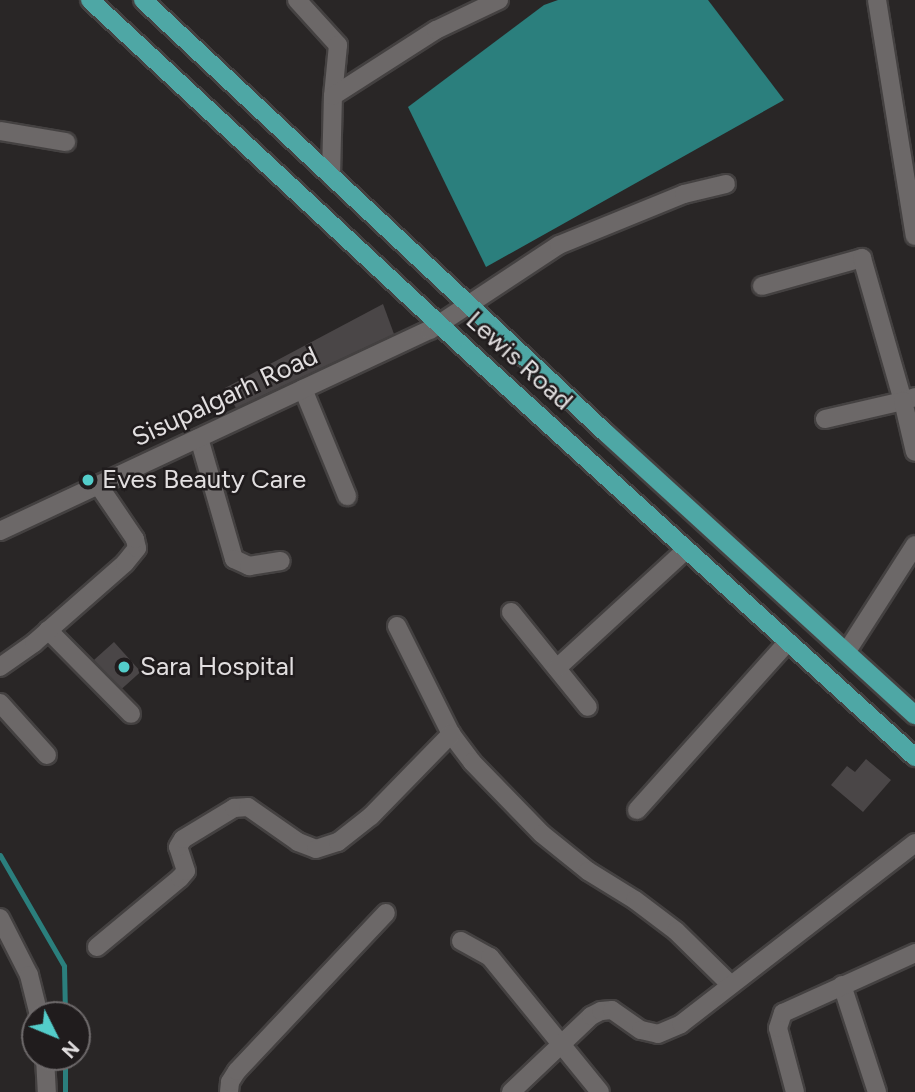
<!DOCTYPE html>
<style>
body{margin:0}
#map{position:relative;width:915px;height:1092px;overflow:hidden;background:#292626;font-family:Figtree,sans-serif}
div>[style]{position:absolute}
.water>*{inset:0;background:#2b7f7d}
.stream>*{height:5px;margin:-2.5px;padding:0 2.5px;transform-origin:2.5px;border-radius:2.5px;background:#2b7f7d}
.building>*{inset:0;background:#4a4647;transform-origin:0 0}
.roads{filter:drop-shadow(2px 0 #444141) drop-shadow(-2px 0 #444141) drop-shadow(0 2px #444141) drop-shadow(0 -2px #444141)}
.minor>*{height:18px;margin:-9px;padding:0 9px;transform-origin:9px;border-radius:9px;background:#6c6868}
.major>*{height:18px;margin:-9px;padding:0 9px;transform-origin:9px;border-radius:9px;background:#4ea7a5}
.dots>*{width:19px;height:19px;translate:-50% -50%;box-sizing:border-box;border:4px solid #201c1d;border-radius:50%}
span{translate:-50% -50%;white-space:nowrap;text-align:center;line-height:1.15;-webkit-text-stroke:5px #201c1d;paint-order:stroke}
.street-label{font-size:26px;color:#e2dfe0}
.poi-label{font-size:26px;color:#e2dfe0}
.left{translate:0 -50%;text-align:left}
.north{position:absolute;left:21px;top:1001px;width:70px;height:70px;box-sizing:border-box;background:#201c1d;border:2px solid #6e6a6b;border-radius:50%;rotate:133deg;font-size:19px;font-weight:700;line-height:28px;text-align:center;color:#e2dfe0}
.north::after{content:'';display:block;margin:auto;width:24px;height:32px;background:#53cdca;clip-path:polygon(50% 0,100% 100%,50% 72%,0 100%)}
</style>
<div id="map">
<div class="water">
<i style="clip-path:polygon(558px 0,708px 0,784px 100px,486px 267px,408px 107px,544px 5px)"></i>
</div>
<div class="stream">
<i style="left:0;top:855px;width:128px;rotate:60deg"></i>
<i style="left:64px;top:966px;width:49px;rotate:88.8deg"></i>
<i style="left:65px;top:1057px;width:35px;rotate:90deg"></i>
</div>
<div class="building">
<i style="clip-path:polygon(383px 304px,394px 334px,236px 408px,225px 388px)"></i>
<i style="left:114px;top:642px;width:40px;height:27px;rotate:48deg"></i>
<i style="clip-path:polygon(866px 759px,891px 780px,863px 812px,831px 785px,847px 766px,855px 772px)"></i>
</div>
<div class="roads">
<div class="minor">
<i style="left:297px;top:0;width:61px;rotate:47.7deg"></i>
<i style="left:338px;top:45px;width:51px;rotate:95.6deg"></i>
<i style="left:877px;top:0;width:239px;rotate:80.9deg"></i>
<i style="left:0;top:131px;width:67px;rotate:9.5deg"></i>
<i style="left:331px;top:176px;width:80px;rotate:-88.6deg"></i>
<i style="left:333px;top:96px;width:122px;rotate:-32.7deg"></i>
<i style="left:436px;top:30px;width:70px;rotate:-25.5deg"></i>
<i style="left:762px;top:286px;width:104px;rotate:-15.6deg"></i>
<i style="left:862px;top:258px;width:149px;rotate:74deg"></i>
<i style="left:903px;top:401px;width:13px;rotate:-18deg"></i>
<i style="left:303px;top:389px;width:116px;rotate:67.6deg"></i>
<i style="left:825px;top:419px;width:80px;rotate:-13deg"></i>
<i style="left:903px;top:401px;width:52px;rotate:76.8deg"></i>
<i style="left:199px;top:438px;width:126px;rotate:73.9deg"></i>
<i style="left:234px;top:559px;width:17px;rotate:25deg"></i>
<i style="left:249px;top:566px;width:32px;rotate:-9deg"></i>
<i style="left:0;top:531px;width:475px;rotate:-25.1deg"></i>
<i style="left:430px;top:330px;width:154px;rotate:-33.4deg"></i>
<i style="left:559px;top:245px;width:135px;rotate:-22.2deg"></i>
<i style="left:684px;top:194px;width:43px;rotate:-13.4deg"></i>
<i style="left:511px;top:612px;width:122px;rotate:51deg"></i>
<i style="left:397px;top:626px;width:121px;rotate:63.4deg"></i>
<i style="left:451px;top:734px;width:35px;rotate:53deg"></i>
<i style="left:472px;top:762px;width:100px;rotate:45.8deg"></i>
<i style="left:542px;top:834px;width:59px;rotate:38.8deg"></i>
<i style="left:588px;top:871px;width:55px;rotate:31.7deg"></i>
<i style="left:635px;top:900px;width:51px;rotate:37.1deg"></i>
<i style="left:676px;top:931px;width:77px;rotate:44.5deg"></i>
<i style="left:48px;top:630px;width:118px;rotate:45.3deg"></i>
<i style="left:847px;top:651px;width:126px;rotate:-57.3deg"></i>
<i style="left:0;top:667px;width:42px;rotate:-35.2deg"></i>
<i style="left:34px;top:643px;width:121px;rotate:-41.3deg"></i>
<i style="left:125px;top:563px;width:19px;rotate:-51deg"></i>
<i style="left:137px;top:548px;width:9px;rotate:-103deg"></i>
<i style="left:135px;top:539px;width:64px;rotate:-124.2deg"></i>
<i style="left:557px;top:668px;width:175px;rotate:-42.5deg"></i>
<i style="left:0;top:703px;width:70px;rotate:47.9deg"></i>
<i style="left:637px;top:810px;width:226px;rotate:-48.1deg"></i>
<i style="left:0;top:918px;width:64px;rotate:63deg"></i>
<i style="left:29px;top:975px;width:41px;rotate:76deg"></i>
<i style="left:461px;top:941px;width:33px;rotate:29deg"></i>
<i style="left:490px;top:957px;width:174px;rotate:50.8deg"></i>
<i style="left:97px;top:947px;width:108px;rotate:-39.7deg"></i>
<i style="left:180px;top:878px;width:9px;rotate:-49deg"></i>
<i style="left:186px;top:871px;width:25px;rotate:-108deg"></i>
<i style="left:178px;top:847px;width:9px;rotate:-58deg"></i>
<i style="left:183px;top:839px;width:60px;rotate:-31.3deg"></i>
<i style="left:234px;top:808px;width:14px;rotate:-4deg"></i>
<i style="left:248px;top:807px;width:61px;rotate:35deg"></i>
<i style="left:298px;top:842px;width:19px;rotate:21deg"></i>
<i style="left:316px;top:849px;width:23px;rotate:-18deg"></i>
<i style="left:338px;top:842px;width:42px;rotate:-38.2deg"></i>
<i style="left:371px;top:816px;width:115px;rotate:-45.7deg"></i>
<i style="left:842px;top:985px;width:113px;rotate:71.9deg"></i>
<i style="left:45px;top:1057px;width:35px;rotate:87deg"></i>
<i style="left:229px;top:1092px;width:10px;rotate:-84deg"></i>
<i style="left:230px;top:1082px;width:13px;rotate:-58deg"></i>
<i style="left:237px;top:1071px;width:217px;rotate:-46.7deg"></i>
<i style="left:511px;top:1092px;width:110px;rotate:-43.5deg"></i>
<i style="left:591px;top:1016px;width:11px;rotate:-27deg"></i>
<i style="left:601px;top:1011px;width:11px;rotate:-5deg"></i>
<i style="left:612px;top:1010px;width:35px;rotate:35deg"></i>
<i style="left:641px;top:1030px;width:17px;rotate:13deg"></i>
<i style="left:658px;top:1034px;width:25px;rotate:-23deg"></i>
<i style="left:681px;top:1024px;width:296px;rotate:-37.7deg"></i>
<i style="left:795px;top:1092px;width:66px;rotate:-104.9deg"></i>
<i style="left:778px;top:1028px;width:16px;rotate:-72deg"></i>
<i style="left:783px;top:1013px;width:145px;rotate:-24.4deg"></i>
</div>
<div class="major">
<i style="left:90px;top:0;width:516px;rotate:42.88deg"></i>
<i style="left:468px;top:351px;width:604px;rotate:42.25deg"></i>
<i style="left:143px;top:0;width:635px;rotate:43.09deg"></i>
<i style="left:607px;top:434px;width:417px;rotate:42.4deg"></i>
</div>
</div>
<div class="dots">
<i style="left:88px;top:480px;background:#53cdca"></i>
<i style="left:124px;top:667px;background:#53cdca"></i>
</div>
<div class="street-label">
<span style="left:519px;top:361px;rotate:42deg">Lewis Road</span>
<span style="left:225px;top:397px;rotate:-25deg">Sisupalgarh Road</span>
</div>
<div class="poi-label">
<span class="left" style="left:102px;top:480px">Eves Beauty Care</span>
<span class="left" style="left:140px;top:667px">Sara Hospital</span>
</div>
<div class="north">N</div>
</div>
